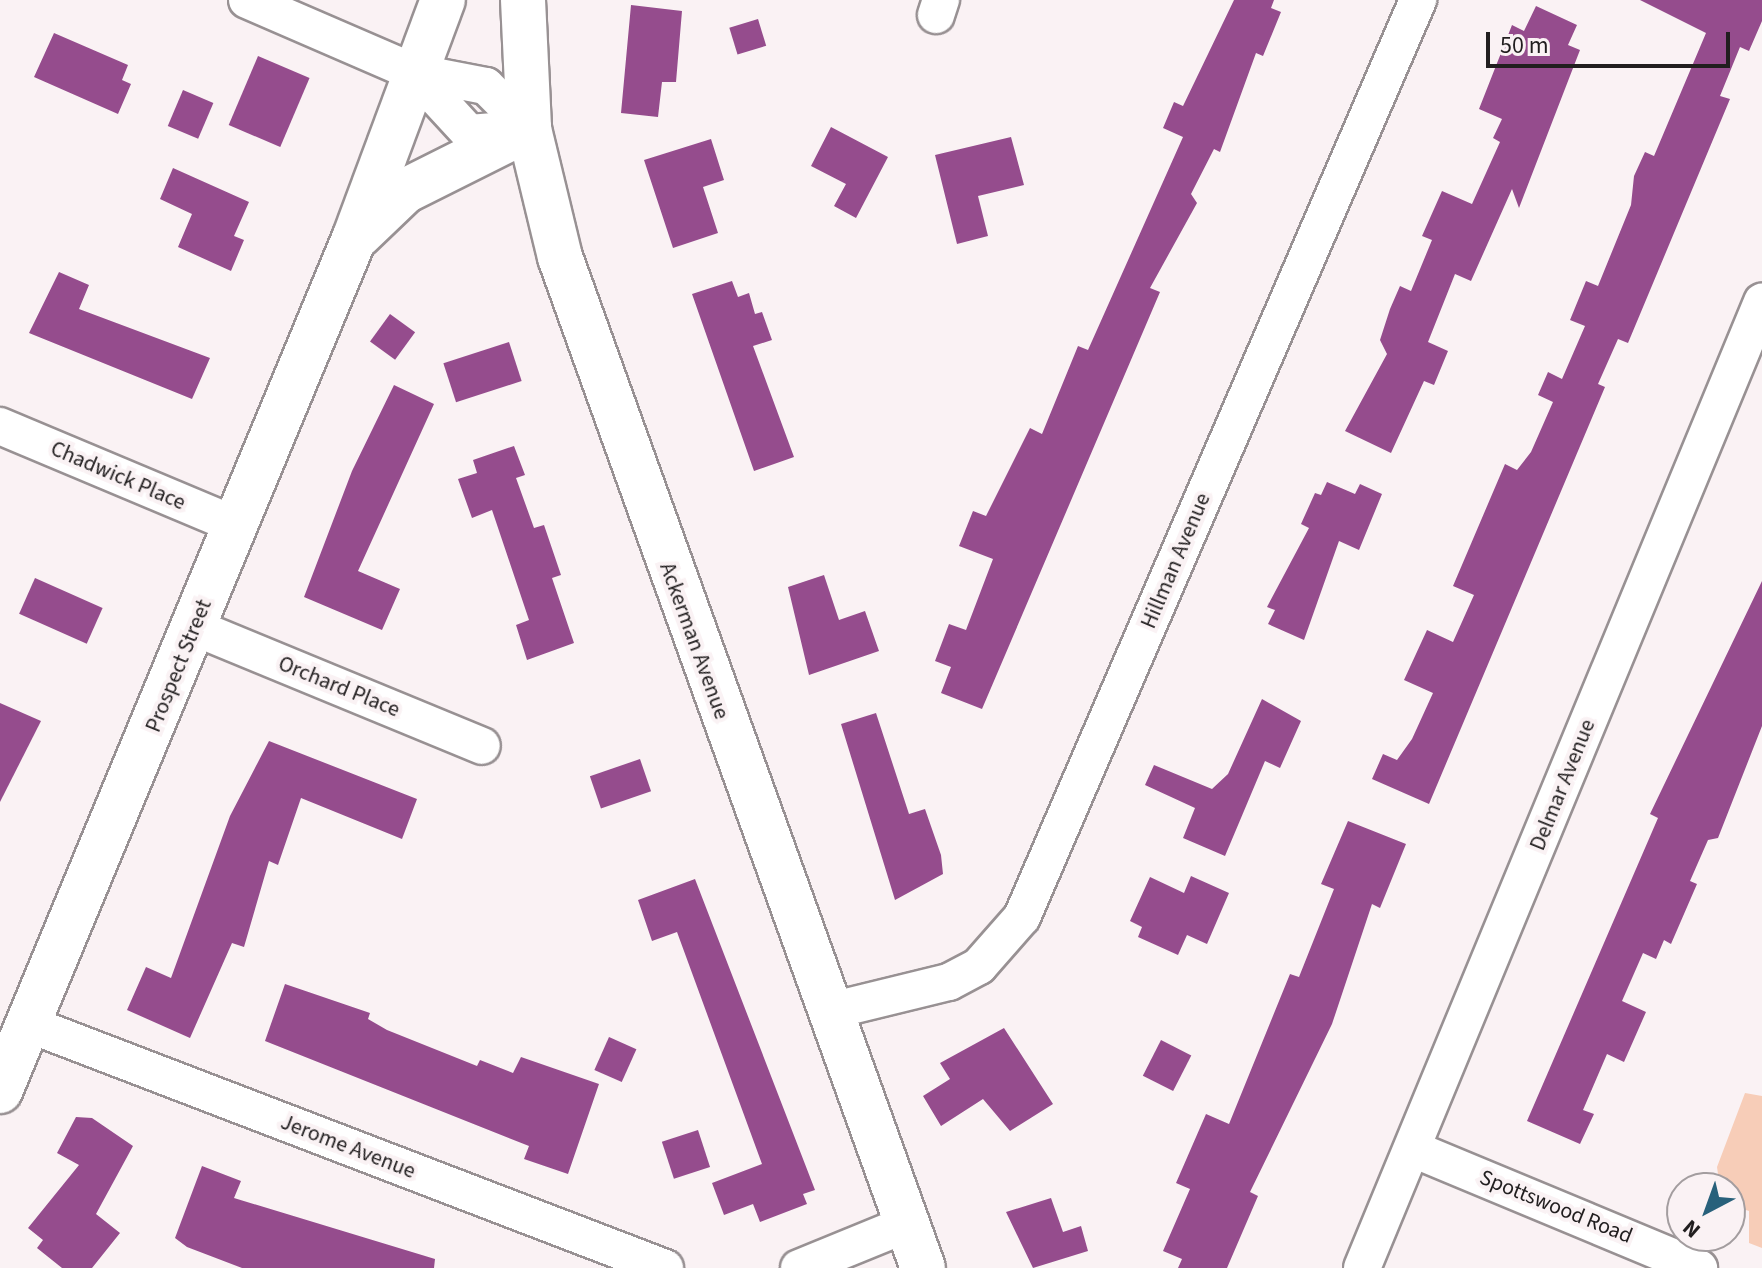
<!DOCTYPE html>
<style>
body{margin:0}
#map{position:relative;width:1762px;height:1268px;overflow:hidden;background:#faf2f4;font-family:"Source Sans 3",sans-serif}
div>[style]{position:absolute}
.green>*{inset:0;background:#f7cdb8}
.building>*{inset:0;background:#954c8d;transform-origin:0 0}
.roads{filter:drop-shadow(2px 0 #989193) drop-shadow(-2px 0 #989193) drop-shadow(0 2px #989193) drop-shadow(0 -2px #989193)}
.minor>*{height:36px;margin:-18px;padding:0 18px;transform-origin:18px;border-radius:18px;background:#fff}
.tertiary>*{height:44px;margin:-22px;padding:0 22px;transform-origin:22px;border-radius:22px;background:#fff}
.secondary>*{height:44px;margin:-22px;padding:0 22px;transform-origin:22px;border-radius:22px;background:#fff}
span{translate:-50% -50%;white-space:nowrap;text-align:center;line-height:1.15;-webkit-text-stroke:8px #faf2f4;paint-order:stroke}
.street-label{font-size:22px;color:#211e1f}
.north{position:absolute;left:1666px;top:1172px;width:80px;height:80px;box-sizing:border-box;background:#faf2f4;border:2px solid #a39d9f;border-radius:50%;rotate:221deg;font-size:22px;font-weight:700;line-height:32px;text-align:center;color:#211e1f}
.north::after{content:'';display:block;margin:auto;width:28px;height:36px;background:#28617b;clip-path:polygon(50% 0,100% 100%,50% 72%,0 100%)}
.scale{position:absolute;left:1486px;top:32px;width:244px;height:36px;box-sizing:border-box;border:4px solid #211e1f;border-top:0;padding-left:10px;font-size:24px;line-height:28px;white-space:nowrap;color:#211e1f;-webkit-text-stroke:6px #faf2f4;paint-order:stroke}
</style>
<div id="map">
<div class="green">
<i style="clip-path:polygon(1745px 1093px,1762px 1096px,1762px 1248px,1749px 1243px,1749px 1211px,1730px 1205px,1730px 1188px,1720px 1188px,1717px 1167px)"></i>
</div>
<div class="building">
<i style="clip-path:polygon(1234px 0,1274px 0,1271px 8px,1281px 12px,1263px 56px,1256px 53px,1220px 152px,1214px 149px,1191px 194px,1197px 203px,1150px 288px,1160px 292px,982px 709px,941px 693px,951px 667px,935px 661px,949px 624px,966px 630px,993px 559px,959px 546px,973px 511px,986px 516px,1030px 428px,1042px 434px,1078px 346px,1088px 350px,1183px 137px,1163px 128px,1174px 102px,1183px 106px)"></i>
<i style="clip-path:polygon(1640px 0,1762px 0,1762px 21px,1749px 51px,1740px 47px,1720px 96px,1730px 99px,1628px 343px,1618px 339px,1598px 384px,1605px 387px,1429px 804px,1372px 779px,1383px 754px,1397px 760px,1412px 739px,1433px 693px,1404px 680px,1427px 630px,1453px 642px,1474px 595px,1453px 586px,1505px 464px,1517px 470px,1531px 452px,1553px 402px,1538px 395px,1548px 372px,1562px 379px,1585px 326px,1570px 320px,1586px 281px,1598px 286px,1631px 205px,1634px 176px,1645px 152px,1654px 156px,1706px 33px)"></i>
<i style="clip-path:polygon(631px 5px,682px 11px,676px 82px,662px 82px,658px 117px,621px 113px)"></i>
<i style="clip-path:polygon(1536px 6px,1577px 25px,1568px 45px,1580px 50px,1519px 208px,1512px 189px,1471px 281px,1455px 274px,1428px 342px,1448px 351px,1434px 385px,1424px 381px,1391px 453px,1345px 431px,1387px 354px,1380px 340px,1390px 309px,1400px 286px,1411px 291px,1432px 240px,1422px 236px,1442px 191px,1472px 204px,1500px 142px,1493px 138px,1502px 119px,1479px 109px,1512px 25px,1524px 31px)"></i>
<i style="left:758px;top:19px;width:28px;height:30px;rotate:73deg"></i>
<i style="clip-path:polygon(54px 33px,128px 65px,122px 80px,131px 84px,118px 114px,34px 77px)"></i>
<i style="left:258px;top:56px;width:56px;height:75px;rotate:23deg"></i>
<i style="left:183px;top:90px;width:33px;height:39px;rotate:23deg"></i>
<i style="clip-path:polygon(831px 127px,888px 157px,856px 218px,834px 206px,846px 184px,811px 166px)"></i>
<i style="clip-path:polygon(1011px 137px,1024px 185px,978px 196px,988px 236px,957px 244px,935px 155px)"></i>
<i style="clip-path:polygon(711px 139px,724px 180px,703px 187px,718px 233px,673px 248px,644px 160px)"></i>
<i style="clip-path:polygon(173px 168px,249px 202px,234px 236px,244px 240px,231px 271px,178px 247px,192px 214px,160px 199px)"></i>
<i style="clip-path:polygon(59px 272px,89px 285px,79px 309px,210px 358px,192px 399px,29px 333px)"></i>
<i style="clip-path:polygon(732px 281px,738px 297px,749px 293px,755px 314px,762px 312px,772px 340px,753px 346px,794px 457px,754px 471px,692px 294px)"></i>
<i style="left:390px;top:314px;width:31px;height:34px;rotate:36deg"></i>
<i style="left:509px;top:342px;width:41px;height:69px;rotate:72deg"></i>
<i style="clip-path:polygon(394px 385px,434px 404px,358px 571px,400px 589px,382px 630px,304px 597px,352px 471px)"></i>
<i style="clip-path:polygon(514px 446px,525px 475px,516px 478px,534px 528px,544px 525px,561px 575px,552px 578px,574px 643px,527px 660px,516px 625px,529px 620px,492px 510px,472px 518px,458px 479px,477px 473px,473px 460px)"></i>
<i style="clip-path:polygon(1327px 482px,1355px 494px,1360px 484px,1382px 494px,1359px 550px,1339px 541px,1304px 640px,1268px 624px,1275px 610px,1267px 607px,1309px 528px,1301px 524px,1315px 493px,1321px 495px)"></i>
<i style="clip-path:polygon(824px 575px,839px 620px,865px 611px,879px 651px,809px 675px,788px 587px)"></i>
<i style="left:35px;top:578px;width:74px;height:39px;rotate:24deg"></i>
<i style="clip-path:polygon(1762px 581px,1762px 726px,1718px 838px,1708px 840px,1690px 881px,1697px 884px,1671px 944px,1664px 940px,1656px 959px,1643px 953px,1622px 1001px,1646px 1012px,1624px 1062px,1607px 1054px,1583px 1110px,1594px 1114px,1580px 1144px,1527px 1121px,1658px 818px,1650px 814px)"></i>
<i style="clip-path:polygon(1262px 699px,1301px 721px,1280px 768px,1265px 761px,1225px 856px,1183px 838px,1195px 808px,1145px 785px,1154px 765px,1212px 789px,1228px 774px)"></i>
<i style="clip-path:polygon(0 703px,41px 721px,0 802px)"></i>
<i style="clip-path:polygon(876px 713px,909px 814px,925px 809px,941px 855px,943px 874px,895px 900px,841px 724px)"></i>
<i style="clip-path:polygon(269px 741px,417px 799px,402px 839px,301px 798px,278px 865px,269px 861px,244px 947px,232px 943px,190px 1038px,127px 1010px,146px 967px,171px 978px,230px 816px)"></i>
<i style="left:640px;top:759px;width:34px;height:53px;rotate:71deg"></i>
<i style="clip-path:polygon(1348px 821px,1406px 844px,1380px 908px,1372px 904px,1332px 1024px,1250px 1192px,1258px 1196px,1227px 1268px,1178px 1268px,1182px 1259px,1163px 1251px,1190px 1189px,1176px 1183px,1206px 1114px,1229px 1124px,1290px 974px,1299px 977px,1334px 889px,1321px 884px)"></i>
<i style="clip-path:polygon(1191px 876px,1229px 893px,1207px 944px,1187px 935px,1178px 955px,1138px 937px,1142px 927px,1130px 921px,1150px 877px,1184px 893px)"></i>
<i style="clip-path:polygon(695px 879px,815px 1190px,803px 1194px,807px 1204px,760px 1222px,753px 1204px,724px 1215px,712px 1183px,762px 1164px,677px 932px,652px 941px,638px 900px)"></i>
<i style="clip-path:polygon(285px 984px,370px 1013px,368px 1019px,387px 1030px,477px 1066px,480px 1060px,513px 1073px,521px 1057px,599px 1084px,568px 1174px,524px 1159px,529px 1146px,265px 1041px)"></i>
<i style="clip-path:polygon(1004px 1028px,1053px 1104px,1010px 1131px,983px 1099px,941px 1126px,923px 1096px,950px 1079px,940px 1063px)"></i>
<i style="left:609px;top:1037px;width:30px;height:36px;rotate:24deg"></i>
<i style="left:1161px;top:1040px;width:34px;height:40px;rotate:27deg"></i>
<i style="clip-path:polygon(76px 1117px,92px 1118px,133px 1146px,96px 1214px,120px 1233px,92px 1268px,62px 1268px,37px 1248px,43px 1240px,28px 1228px,79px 1165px,57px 1153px)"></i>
<i style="left:698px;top:1130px;width:39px;height:38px;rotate:72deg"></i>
<i style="clip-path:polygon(202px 1166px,241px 1181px,234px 1198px,435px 1259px,434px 1268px,242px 1268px,187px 1247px,175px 1238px)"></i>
<i style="clip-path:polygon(1051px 1198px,1063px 1232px,1081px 1226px,1088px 1251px,1033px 1268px,1006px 1212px)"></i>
</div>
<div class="roads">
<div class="minor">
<i style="left:247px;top:0;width:181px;rotate:23.4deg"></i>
<i style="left:413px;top:72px;width:74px;rotate:10.9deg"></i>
<i style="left:486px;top:86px;width:61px;rotate:45deg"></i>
<i style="left:936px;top:15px;width:16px;rotate:-72deg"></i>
<i style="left:413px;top:72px;width:83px;rotate:47.4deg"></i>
<i style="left:469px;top:133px;width:51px;rotate:-4.5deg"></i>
<i style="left:0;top:426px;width:256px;rotate:22.8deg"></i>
<i style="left:196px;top:628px;width:309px;rotate:22.4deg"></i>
<i style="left:830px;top:1011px;width:122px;rotate:-13.7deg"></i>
<i style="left:949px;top:982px;width:34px;rotate:-28deg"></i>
<i style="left:979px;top:966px;width:65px;rotate:-48.7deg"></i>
<i style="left:1022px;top:917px;width:999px;rotate:-66.64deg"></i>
<i style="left:31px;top:1025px;width:679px;rotate:20.97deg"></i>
<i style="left:1413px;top:1149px;width:310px;rotate:22.6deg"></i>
<i style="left:799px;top:1268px;width:117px;rotate:-22.2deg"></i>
<i style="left:1362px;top:1268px;width:1046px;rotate:-67.51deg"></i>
</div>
<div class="tertiary">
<i style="left:523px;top:0;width:129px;rotate:87.3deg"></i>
<i style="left:529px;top:129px;width:132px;rotate:76.4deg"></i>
<i style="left:560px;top:257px;width:1074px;rotate:70.25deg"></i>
</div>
<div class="secondary">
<i style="left:359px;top:235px;width:64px;rotate:-43.7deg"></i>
<i style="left:405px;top:191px;width:139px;rotate:-26.6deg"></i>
<i style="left:0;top:1091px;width:923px;rotate:-67.44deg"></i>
<i style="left:354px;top:239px;width:255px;rotate:-69.6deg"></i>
</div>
</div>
<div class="street-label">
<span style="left:118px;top:476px;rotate:23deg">Chadwick Place</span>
<span style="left:1176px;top:561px;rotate:-67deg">Hillman Avenue</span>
<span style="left:694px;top:641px;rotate:70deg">Ackerman Avenue</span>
<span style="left:179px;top:666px;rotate:-68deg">Prospect Street</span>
<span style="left:339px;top:687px;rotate:22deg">Orchard Place</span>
<span style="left:1563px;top:785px;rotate:-68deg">Delmar Avenue</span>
<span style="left:348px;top:1147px;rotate:21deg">Jerome Avenue</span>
<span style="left:1556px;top:1207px;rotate:22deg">Spottswood Road</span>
</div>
<div class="north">N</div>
<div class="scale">50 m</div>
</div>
